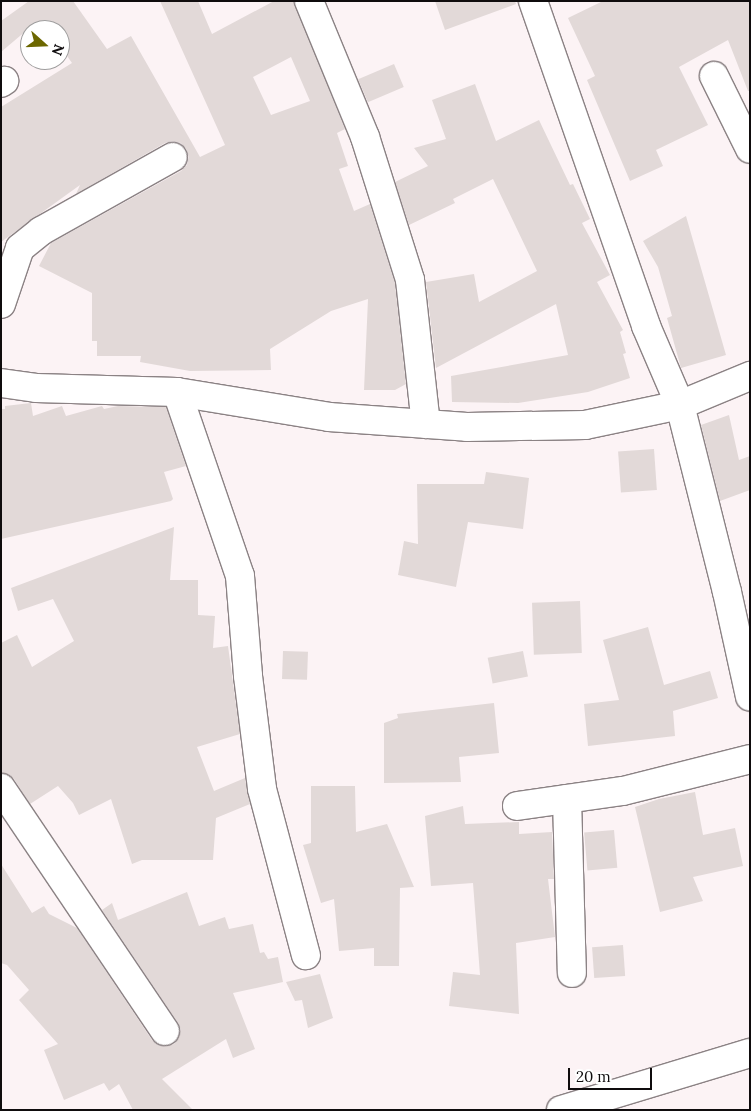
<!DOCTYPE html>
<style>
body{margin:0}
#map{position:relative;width:751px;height:1111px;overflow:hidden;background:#fcf3f5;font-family:Lora,serif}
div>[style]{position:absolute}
.building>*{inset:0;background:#e2d9d8;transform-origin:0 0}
.roads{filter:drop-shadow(1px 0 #8b8284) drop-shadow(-1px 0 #8b8284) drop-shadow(0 1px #8b8284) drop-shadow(0 -1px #8b8284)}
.minor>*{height:28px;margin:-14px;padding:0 14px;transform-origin:14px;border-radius:14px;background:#fff}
span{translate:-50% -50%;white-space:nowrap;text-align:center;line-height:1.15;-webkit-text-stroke:5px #fff;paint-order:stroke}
.frame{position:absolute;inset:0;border:2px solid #0f0c0d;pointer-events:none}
.north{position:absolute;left:20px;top:20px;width:50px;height:50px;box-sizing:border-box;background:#fff;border:1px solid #9f9e9e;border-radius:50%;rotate:110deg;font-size:14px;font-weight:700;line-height:20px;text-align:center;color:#0f0c0d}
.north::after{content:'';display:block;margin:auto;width:18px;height:22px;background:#6c6700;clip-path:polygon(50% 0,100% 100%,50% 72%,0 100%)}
.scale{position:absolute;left:568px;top:1068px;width:84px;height:22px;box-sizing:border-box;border:2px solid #0f0c0d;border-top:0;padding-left:6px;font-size:15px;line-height:18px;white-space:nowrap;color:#0f0c0d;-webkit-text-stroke:4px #fff;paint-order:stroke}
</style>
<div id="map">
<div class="building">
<i style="clip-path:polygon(evenodd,29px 1px,73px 1px,107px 49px,131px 36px,200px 157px,225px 145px,160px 1px,198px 1px,212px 34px,274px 1px,294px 1px,345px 129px,337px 133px,348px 166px,339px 169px,354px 211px,370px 204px,395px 283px,406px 384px,395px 390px,364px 390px,368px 299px,331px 311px,270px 349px,271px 370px,190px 371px,140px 362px,141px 356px,97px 356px,97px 341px,92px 341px,92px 293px,39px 266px,51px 243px,181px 171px,187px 165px,189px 157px,186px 149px,181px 143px,173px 141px,165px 143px,76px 194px,80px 185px,1px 242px,1px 107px,72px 63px,60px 46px,60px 30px,27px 30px,1px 52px,1px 21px,29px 1px,291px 57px,310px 101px,271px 115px,253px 77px,291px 57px)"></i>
<i style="clip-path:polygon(435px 1px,515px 1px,516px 4px,445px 30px)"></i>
<i style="clip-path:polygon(603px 1px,750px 1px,750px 91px,748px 91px,728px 40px,679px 67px,708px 125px,656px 150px,663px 166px,630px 181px,587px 80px,595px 76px,568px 18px)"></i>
<i style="left:394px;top:64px;width:25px;height:39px;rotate:67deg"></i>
<i style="clip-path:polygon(475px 84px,496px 141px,539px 120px,570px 185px,573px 184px,590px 219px,582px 223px,610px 275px,597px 282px,623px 330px,620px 332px,626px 353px,623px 354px,630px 378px,588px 392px,518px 403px,452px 402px,451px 376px,568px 355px,556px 304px,436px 368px,426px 282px,474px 274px,479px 302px,537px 271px,493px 179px,453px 199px,455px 203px,409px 225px,395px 182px,428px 166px,414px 148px,446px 139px,432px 100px)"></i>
<i style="clip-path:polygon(686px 216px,726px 355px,681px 368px,667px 318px,672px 316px,658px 267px,643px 241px)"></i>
<i style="clip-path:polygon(31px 403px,33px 416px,62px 406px,66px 416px,102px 406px,104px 409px,118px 406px,166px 407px,186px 466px,164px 472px,173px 499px,171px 501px,1px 539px,1px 409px,5px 409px,5px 406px)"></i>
<i style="clip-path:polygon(729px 415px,739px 460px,750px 456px,750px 490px,720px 501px,701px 425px)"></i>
<i style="left:654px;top:449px;width:41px;height:36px;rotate:86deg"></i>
<i style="clip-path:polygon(486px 472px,529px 478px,523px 529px,468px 522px,456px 587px,398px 575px,404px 541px,418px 544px,417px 484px,484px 484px)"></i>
<i style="clip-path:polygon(174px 527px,170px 580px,198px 580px,198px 615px,215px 616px,213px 648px,228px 646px,240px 734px,197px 747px,214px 791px,245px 778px,250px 804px,216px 818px,213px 860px,142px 860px,132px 864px,111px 799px,79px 815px,73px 803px,58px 786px,30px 804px,14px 779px,1px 773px,1px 643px,17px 635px,32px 667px,74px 641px,53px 599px,18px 611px,11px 588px)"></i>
<i style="left:580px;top:601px;width:52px;height:48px;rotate:88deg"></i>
<i style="clip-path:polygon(648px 627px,664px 685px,710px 671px,718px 698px,673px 711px,675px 736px,588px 746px,584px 704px,619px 700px,603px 640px)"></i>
<i style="left:283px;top:651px;width:25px;height:28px;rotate:2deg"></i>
<i style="left:523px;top:651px;width:26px;height:36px;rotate:79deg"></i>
<i style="clip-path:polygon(494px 703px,499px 753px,459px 757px,461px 782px,384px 783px,384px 723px,398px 718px,397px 714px)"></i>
<i style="clip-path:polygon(311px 786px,355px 786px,356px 832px,387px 824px,414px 887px,400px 888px,399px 966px,374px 966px,374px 948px,339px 951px,334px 899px,321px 903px,303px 845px,311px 843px)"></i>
<i style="clip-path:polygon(695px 792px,703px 835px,735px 828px,743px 866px,693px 877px,703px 901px,660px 912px,635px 807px,659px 799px)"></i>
<i style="clip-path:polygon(463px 806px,465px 824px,519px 822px,519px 834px,552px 832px,554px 879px,548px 879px,555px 937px,516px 943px,519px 1014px,449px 1006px,453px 972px,480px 975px,473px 883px,431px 886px,425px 816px)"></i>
<i style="left:614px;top:830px;width:38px;height:30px;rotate:85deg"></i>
<i style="clip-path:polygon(1px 864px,32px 913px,44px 906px,49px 914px,77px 928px,152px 1040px,159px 1045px,167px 1046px,174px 1044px,179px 1037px,181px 1030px,178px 1023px,102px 910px,112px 903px,118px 920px,187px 892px,199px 926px,225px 917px,229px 929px,253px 924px,260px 953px,264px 952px,268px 959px,278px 957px,283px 982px,233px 993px,255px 1049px,233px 1058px,226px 1039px,162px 1079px,193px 1110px,133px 1110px,119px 1084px,109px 1091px,104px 1083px,64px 1100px,44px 1050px,58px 1044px,19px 1000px,29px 990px,7px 965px,1px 963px)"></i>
<i style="left:623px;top:945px;width:31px;height:31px;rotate:86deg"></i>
<i style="clip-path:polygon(320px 974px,333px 1018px,308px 1028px,302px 1000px,295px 1001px,286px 982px)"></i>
</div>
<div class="roads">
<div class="minor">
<i style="left:309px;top:1px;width:147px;rotate:67.6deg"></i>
<i style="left:365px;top:137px;width:150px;rotate:72.5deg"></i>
<i style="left:410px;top:280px;width:145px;rotate:83.7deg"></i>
<i style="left:533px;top:1px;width:344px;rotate:70.8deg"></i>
<i style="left:646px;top:326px;width:86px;rotate:66.7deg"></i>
<i style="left:680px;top:405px;width:193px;rotate:75.9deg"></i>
<i style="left:727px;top:592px;width:107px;rotate:77.6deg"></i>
<i style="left:714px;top:76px;width:81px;rotate:63.7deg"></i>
<i style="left:1px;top:83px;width:4px;rotate:-34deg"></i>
<i style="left:1px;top:304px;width:59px;rotate:-71.3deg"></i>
<i style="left:20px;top:248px;width:27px;rotate:-39deg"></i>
<i style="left:41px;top:231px;width:151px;rotate:-29.3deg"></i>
<i style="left:1px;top:383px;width:35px;rotate:8deg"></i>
<i style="left:36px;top:388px;width:141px;rotate:1.6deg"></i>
<i style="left:177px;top:392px;width:154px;rotate:9.3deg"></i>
<i style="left:329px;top:417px;width:138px;rotate:4.1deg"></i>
<i style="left:467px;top:427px;width:118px;rotate:-1deg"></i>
<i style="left:585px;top:425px;width:97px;rotate:-11.9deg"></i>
<i style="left:680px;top:405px;width:76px;rotate:-22.5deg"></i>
<i style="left:177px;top:392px;width:194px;rotate:71.1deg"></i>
<i style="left:240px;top:576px;width:100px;rotate:85.4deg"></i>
<i style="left:248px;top:676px;width:114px;rotate:82.9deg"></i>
<i style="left:262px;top:789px;width:172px;rotate:75.2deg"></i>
<i style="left:1px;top:788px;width:293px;rotate:56deg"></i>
<i style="left:567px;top:799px;width:174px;rotate:88.4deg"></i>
<i style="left:517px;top:806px;width:107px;rotate:-8.1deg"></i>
<i style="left:623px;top:791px;width:131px;rotate:-14.1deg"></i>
<i style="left:561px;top:1110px;width:197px;rotate:-16.8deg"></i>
</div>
</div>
<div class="frame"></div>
<div class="north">N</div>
<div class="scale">20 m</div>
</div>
